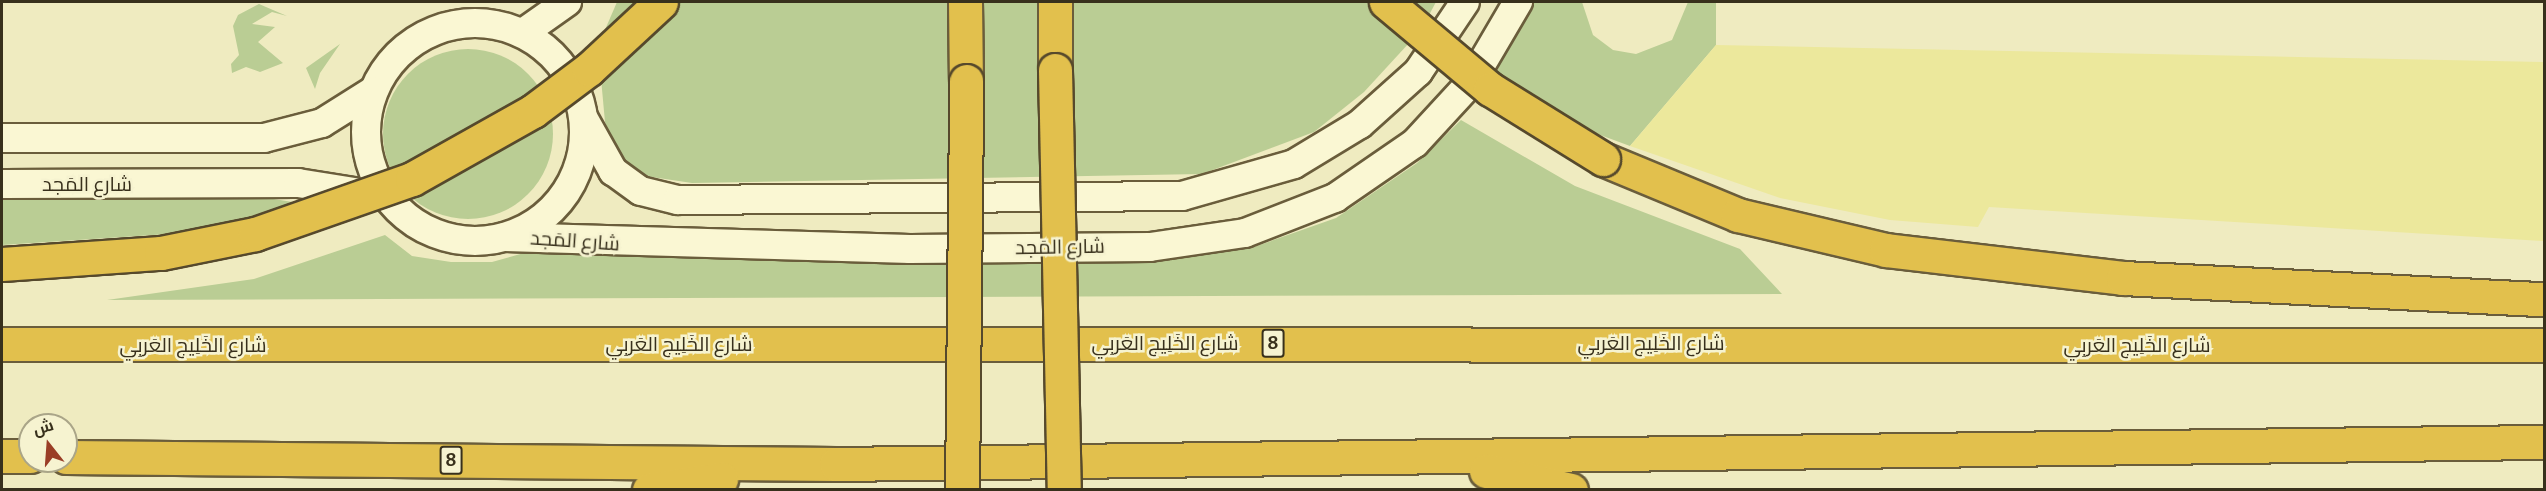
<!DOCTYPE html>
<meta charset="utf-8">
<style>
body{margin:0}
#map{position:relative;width:2546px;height:491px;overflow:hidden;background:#efebc0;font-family:Bitter,Cairo,serif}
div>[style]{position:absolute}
.green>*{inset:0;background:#bacd94}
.round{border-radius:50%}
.sand>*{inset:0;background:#ece89c}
.roads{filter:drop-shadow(2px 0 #6a5d3b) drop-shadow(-2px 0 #6a5d3b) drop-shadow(0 2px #6a5d3b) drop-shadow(0 -2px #6a5d3b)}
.secondary>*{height:28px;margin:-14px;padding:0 14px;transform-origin:14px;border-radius:14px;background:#faf7d3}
.secondary>.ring{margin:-14px;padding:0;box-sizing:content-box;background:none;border:28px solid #faf7d3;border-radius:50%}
.highway>*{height:33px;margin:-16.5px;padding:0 16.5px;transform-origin:16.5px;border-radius:16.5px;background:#e2c04d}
.bridges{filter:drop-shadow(2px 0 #56492c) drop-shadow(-2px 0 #56492c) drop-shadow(0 2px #56492c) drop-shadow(0 -2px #56492c)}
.highway-bridge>*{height:33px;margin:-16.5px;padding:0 16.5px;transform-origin:16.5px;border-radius:16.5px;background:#e2c04d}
span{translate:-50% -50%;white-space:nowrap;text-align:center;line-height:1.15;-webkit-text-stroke:5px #f6f3d0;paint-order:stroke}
.shield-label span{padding:2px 4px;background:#f6f3d0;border:2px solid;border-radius:4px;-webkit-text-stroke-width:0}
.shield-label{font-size:18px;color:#38301c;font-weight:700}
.street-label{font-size:20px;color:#38301c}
.frame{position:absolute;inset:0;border:3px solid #38301c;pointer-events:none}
.north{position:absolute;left:18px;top:413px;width:60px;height:60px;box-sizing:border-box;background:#f6f3d0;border:2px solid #aaa588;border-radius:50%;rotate:343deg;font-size:16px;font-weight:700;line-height:24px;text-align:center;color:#38301c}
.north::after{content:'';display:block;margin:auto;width:21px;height:27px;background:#9a3e26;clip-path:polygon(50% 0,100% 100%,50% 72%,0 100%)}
</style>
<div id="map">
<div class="green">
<i style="clip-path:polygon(617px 2px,1436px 2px,1421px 30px,1364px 92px,1314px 132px,1202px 174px,692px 183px,645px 176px,616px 156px,605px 122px,598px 46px)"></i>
<i style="clip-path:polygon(1529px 2px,1582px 2px,1593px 35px,1613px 50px,1636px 54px,1672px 40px,1688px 2px,1716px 2px,1716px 45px,1630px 146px,1584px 129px,1494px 77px)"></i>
<i style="clip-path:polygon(259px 4px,287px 16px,272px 12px,252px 24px,275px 27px,258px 42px,283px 63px,260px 72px,246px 67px,232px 73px,231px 64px,239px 55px,233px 26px,238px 15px)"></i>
<i style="clip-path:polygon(340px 44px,320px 73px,315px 89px,306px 68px)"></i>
<i class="round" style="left:383px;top:49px;width:170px;height:170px"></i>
<i style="clip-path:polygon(1461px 120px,1575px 186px,1740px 249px,1782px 294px,107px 300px,254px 279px,385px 235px,412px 256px,451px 262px,492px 262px,524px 253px,1144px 259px,1254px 247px,1336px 218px,1417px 163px)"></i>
<i style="clip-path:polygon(255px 196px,305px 204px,199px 232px,2px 245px,2px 198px)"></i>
</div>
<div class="sand">
<i style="clip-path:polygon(1716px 45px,2544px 62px,2544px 241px,1989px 207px,1978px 227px,1890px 220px,1780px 198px,1630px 146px)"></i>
</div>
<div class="roads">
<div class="secondary">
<i class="ring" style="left:366px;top:23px;width:190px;height:190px"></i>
<i style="left:523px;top:33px;width:54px;rotate:-35.2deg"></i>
<i style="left:584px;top:119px;width:60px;rotate:60.9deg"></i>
<i style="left:613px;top:171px;width:34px;rotate:36deg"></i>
<i style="left:641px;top:191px;width:38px;rotate:14deg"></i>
<i style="left:678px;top:200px;width:504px;rotate:-0.45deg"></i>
<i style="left:1182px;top:196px;width:116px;rotate:-15.9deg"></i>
<i style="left:1294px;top:164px;width:77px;rotate:-31.2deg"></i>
<i style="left:1360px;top:124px;width:78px;rotate:-41.9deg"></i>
<i style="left:1418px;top:72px;width:84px;rotate:-56.1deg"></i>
<i style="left:2px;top:138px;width:262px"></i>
<i style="left:264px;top:138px;width:60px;rotate:-14.5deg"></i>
<i style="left:322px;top:123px;width:60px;rotate:-32.1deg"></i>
<i style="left:2px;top:184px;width:296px;rotate:-0.2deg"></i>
<i style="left:298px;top:183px;width:76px;rotate:9.1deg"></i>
<i style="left:505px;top:237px;width:405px;rotate:1.7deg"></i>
<i style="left:910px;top:249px;width:240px;rotate:-0.5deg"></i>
<i style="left:1150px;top:247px;width:96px;rotate:-8.4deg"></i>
<i style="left:1245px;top:233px;width:97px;rotate:-21.3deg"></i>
<i style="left:1335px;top:198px;width:97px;rotate:-34.5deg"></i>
<i style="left:1415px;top:143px;width:83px;rotate:-47.4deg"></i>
<i style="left:1471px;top:82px;width:93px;rotate:-59.6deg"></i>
</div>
<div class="highway">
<i style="left:965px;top:2px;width:79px;rotate:89.3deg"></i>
<i style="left:1055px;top:70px;width:68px;rotate:-90deg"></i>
<i style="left:1603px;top:159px;width:146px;rotate:22.5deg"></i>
<i style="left:1738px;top:215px;width:152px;rotate:13.3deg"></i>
<i style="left:1886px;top:250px;width:239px;rotate:6.7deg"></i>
<i style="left:2123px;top:278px;width:422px;rotate:2.9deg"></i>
<i style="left:2px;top:344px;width:2542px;rotate:0.02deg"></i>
<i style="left:2px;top:456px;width:28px"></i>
<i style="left:66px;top:457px;width:770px;rotate:0.52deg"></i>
<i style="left:836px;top:464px;width:1708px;rotate:-0.74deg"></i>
<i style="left:1486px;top:471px;width:87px;rotate:12.6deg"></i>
<i style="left:649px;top:490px;width:73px;rotate:-8.7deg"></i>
</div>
</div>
<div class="bridges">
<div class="highway-bridge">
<i style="left:1386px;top:2px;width:136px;rotate:39.9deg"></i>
<i style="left:1490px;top:89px;width:133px;rotate:31.8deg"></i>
<i style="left:1055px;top:70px;width:420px;rotate:88.8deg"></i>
<i style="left:2px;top:264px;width:159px;rotate:-4deg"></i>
<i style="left:161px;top:253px;width:96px;rotate:-11.4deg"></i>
<i style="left:255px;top:234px;width:166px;rotate:-19.3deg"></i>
<i style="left:412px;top:179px;width:139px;rotate:-29.3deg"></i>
<i style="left:533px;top:111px;width:70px;rotate:-36.9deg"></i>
<i style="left:589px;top:69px;width:98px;rotate:-42.9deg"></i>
<i style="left:962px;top:490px;width:409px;rotate:-89.4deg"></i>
</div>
</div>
<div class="shield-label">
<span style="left:1273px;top:343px">8</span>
<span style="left:451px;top:460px">8</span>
</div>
<div class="street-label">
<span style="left:87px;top:184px">شارع المَجد</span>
<span style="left:575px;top:241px;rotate:4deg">شارع المَجد</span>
<span style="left:1060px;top:247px;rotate:-1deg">شارع المَجد</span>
<span style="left:1165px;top:343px">شارع الخَلِيج العَربِي</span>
<span style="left:1651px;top:343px">شارع الخَلِيج العَربِي</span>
<span style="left:679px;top:344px">شارع الخَلِيج العَربِي</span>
<span style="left:193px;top:345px">شارع الخَلِيج العَربِي</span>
<span style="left:2137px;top:345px">شارع الخَلِيج العَربِي</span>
</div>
<div class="frame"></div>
<div class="north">ش</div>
</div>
